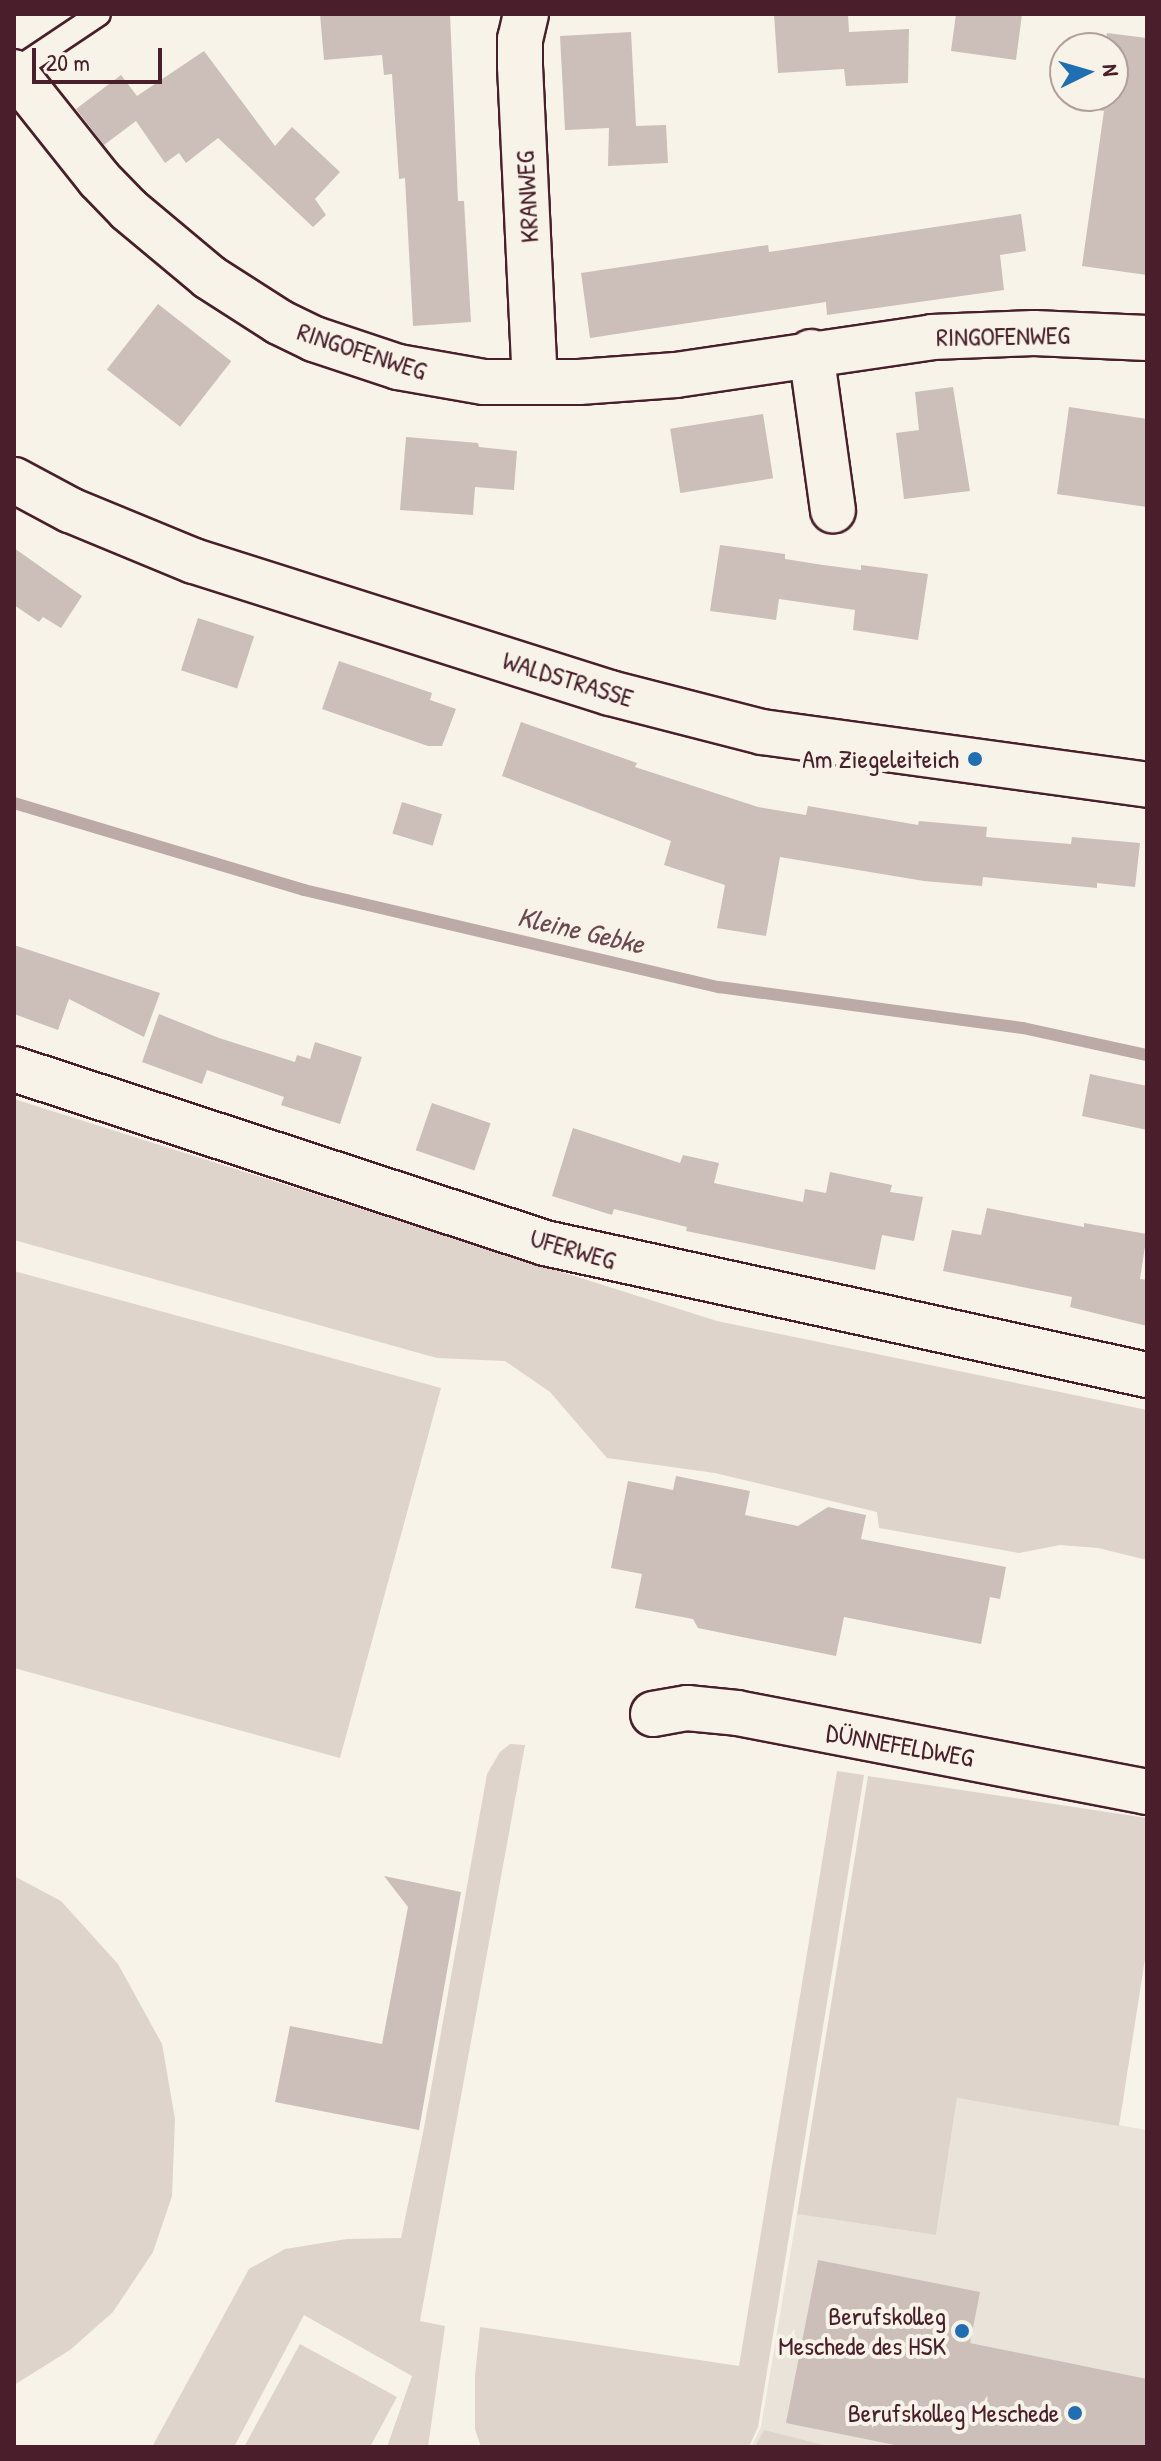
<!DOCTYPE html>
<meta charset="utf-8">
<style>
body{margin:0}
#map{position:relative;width:1161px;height:2461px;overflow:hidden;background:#f7f3e8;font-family:"Patrick Hand",sans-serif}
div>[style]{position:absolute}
.built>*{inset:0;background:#eae3da}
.green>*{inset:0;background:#ded4cc}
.stream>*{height:12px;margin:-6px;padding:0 6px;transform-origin:6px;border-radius:6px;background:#bcaaa7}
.building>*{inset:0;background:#ccbfb9;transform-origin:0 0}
.roads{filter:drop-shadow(2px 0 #4a1f2b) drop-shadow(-2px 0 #4a1f2b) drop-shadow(0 2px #4a1f2b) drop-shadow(0 -2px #4a1f2b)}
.lane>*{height:22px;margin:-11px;padding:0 11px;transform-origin:11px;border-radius:11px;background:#f7f3e8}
.street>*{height:44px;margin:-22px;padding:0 22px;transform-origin:22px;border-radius:22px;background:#f7f3e8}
.dots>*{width:22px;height:22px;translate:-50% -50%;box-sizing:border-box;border:4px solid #f7f3e8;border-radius:50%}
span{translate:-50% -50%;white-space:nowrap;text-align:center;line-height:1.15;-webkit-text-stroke:8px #f7f3e8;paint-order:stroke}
.street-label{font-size:26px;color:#4a1f2b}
.poi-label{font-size:26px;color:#4a1f2b}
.right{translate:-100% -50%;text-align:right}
.water-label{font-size:28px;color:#6c4950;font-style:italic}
.frame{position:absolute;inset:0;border:16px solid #4a1f2b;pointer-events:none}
.north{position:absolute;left:1049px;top:32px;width:80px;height:80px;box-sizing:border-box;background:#f7f3e8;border:2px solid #b29e9c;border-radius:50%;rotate:85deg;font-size:22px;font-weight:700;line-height:32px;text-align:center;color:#4a1f2b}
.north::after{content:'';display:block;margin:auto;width:28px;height:36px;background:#1f6fb2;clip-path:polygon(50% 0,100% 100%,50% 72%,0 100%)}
.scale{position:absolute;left:32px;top:48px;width:130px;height:36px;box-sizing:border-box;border:4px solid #4a1f2b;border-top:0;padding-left:10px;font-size:24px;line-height:28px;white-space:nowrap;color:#4a1f2b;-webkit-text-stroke:6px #f7f3e8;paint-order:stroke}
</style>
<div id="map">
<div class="built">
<i style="clip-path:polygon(957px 2098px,1147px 2130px,1147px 2447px,751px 2447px,761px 2427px,797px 2214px,936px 2235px)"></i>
</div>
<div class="green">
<i style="clip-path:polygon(14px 1099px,717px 1321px,1147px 1410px,1147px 1560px,1098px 1548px,1060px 1545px,1019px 1553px,879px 1528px,877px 1512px,715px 1473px,607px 1458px,550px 1392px,505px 1361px,437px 1358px,14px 1240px)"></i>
<i style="clip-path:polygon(14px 1271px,441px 1388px,340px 1758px,14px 1668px)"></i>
<i style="clip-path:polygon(510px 1744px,525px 1745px,420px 2321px,445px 2326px,428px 2447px,387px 2447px,412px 2376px,304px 2315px,234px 2447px,152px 2447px,249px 2269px,285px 2249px,347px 2239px,401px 2238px,424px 2128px,487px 1774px,500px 1752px)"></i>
<i style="clip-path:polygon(837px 1771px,864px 1775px,758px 2427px,749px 2447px,481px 2447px,475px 2429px,475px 2376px,480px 2327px,739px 2366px)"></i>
<i style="clip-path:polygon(868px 1776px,1147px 1818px,1147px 1946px,1119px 2126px,957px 2098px,936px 2235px,797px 2214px)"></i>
<i style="clip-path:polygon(14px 1876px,61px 1901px,118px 1964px,162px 2044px,175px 2119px,172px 2196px,153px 2252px,113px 2312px,70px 2350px,14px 2385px)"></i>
<i style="clip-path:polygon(300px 2344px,397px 2397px,370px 2447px,244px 2447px)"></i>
<i style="clip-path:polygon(764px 2430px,831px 2447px,755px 2447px)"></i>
</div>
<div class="stream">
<i style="left:14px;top:803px;width:303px;rotate:16.7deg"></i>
<i style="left:304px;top:890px;width:426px;rotate:13.2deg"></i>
<i style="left:719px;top:987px;width:307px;rotate:7.7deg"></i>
<i style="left:1023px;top:1028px;width:127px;rotate:12.3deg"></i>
</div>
<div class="building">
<i style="clip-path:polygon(320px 14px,450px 14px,458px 201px,464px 201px,471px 322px,413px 326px,405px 178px,399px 179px,392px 74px,384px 75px,382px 55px,324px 60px)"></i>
<i style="clip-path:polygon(774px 14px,848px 14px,849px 32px,909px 29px,908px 83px,846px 86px,844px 69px,778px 73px)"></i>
<i style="clip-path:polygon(956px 14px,1022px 14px,1016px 60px,951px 51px)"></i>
<i style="clip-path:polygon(631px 32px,636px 126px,666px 125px,668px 163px,608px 166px,609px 128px,565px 130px,560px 36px)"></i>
<i style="clip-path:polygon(1107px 33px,1147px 38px,1147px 275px,1082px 266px,1104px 111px,1097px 110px,1099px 96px,1113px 96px,1113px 48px,1105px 48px)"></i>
<i style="clip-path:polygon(204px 51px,275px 146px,292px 127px,340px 172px,315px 199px,326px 215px,313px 227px,218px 138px,186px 163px,179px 153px,165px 163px,136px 121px,104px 145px,76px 109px,121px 75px,137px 96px)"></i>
<i style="clip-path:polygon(1021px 214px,1026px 251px,1000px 255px,1004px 290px,827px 315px,826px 302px,590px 338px,581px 273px,768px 245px,769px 252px)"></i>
<i style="left:158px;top:304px;width:93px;height:83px;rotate:38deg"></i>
<i style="clip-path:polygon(953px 387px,970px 491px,904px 499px,896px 433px,919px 430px,915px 392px)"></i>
<i style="clip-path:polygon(1069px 407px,1147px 419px,1147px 507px,1057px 494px)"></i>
<i style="left:763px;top:414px;width:65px;height:94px;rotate:81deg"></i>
<i style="clip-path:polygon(406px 437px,478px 443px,479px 447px,517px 451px,514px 490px,475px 487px,473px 515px,400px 510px)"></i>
<i style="clip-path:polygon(720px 545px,785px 554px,785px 559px,823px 565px,861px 570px,861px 565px,928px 574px,918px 640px,853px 630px,855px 610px,779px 599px,776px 620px,710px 611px)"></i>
<i style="clip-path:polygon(14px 548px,82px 596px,61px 628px,43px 617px,39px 622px,14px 605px)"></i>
<i style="left:198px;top:618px;width:59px;height:55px;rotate:18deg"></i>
<i style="clip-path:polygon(339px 661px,432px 693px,430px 700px,456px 709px,442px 746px,428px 746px,322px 709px)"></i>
<i style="clip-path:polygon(521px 722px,637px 763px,635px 767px,758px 807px,806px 815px,808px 806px,918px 825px,919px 821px,987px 827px,986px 837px,1071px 844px,1072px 837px,1140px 843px,1135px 887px,1097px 883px,1097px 888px,983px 877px,982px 886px,924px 881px,780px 857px,766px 936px,717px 928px,725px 885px,664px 865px,671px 841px,502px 776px)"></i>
<i style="left:402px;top:802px;width:42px;height:33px;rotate:17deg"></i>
<i style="clip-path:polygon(14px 945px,160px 993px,144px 1037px,69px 999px,58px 1030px,14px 1014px)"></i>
<i style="clip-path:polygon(159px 1014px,219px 1038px,295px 1062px,297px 1055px,310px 1059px,315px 1042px,362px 1057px,340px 1124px,281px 1105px,284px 1097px,207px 1070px,202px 1084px,142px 1062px)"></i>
<i style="clip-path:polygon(1090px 1074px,1147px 1086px,1147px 1130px,1082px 1116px)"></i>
<i style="left:432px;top:1103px;width:62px;height:50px;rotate:19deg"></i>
<i style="clip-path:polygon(573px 1128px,680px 1163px,683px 1155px,719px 1163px,714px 1183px,803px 1202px,805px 1189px,826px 1193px,830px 1172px,892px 1185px,890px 1192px,923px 1197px,914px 1241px,882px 1235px,875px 1270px,686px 1231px,687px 1227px,614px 1209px,612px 1215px,552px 1196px)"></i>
<i style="clip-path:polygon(987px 1208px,1084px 1227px,1084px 1223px,1147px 1234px,1140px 1279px,1147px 1280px,1147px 1326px,1070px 1307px,1072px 1297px,943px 1271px,952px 1230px,981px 1235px)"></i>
<i style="clip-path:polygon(676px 1476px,750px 1491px,745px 1515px,798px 1526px,828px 1507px,866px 1515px,861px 1539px,1006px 1567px,1000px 1599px,990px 1597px,981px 1644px,844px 1617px,836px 1656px,698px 1628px,693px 1619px,635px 1608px,642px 1574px,611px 1568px,628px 1481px,673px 1490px)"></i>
<i style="clip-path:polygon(384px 1876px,461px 1892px,419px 2130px,275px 2102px,290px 2026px,382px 2044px,408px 1907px)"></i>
<i style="clip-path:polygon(818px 2260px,980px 2292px,970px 2343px,1147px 2379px,1147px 2447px,905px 2447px,786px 2423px)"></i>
</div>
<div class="roads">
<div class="lane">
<i style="left:14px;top:71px;width:102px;rotate:-33.8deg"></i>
</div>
<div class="street">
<i style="left:526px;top:14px;width:26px;rotate:103deg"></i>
<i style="left:520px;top:39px;width:27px;rotate:90deg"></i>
<i style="left:520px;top:66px;width:316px;rotate:87.3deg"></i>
<i style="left:14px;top:72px;width:137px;rotate:51.5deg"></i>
<i style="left:99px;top:179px;width:43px;rotate:45.9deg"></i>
<i style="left:129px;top:210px;width:104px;rotate:39.9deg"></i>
<i style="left:209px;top:277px;width:83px;rotate:32.7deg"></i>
<i style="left:279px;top:322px;width:39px;rotate:26deg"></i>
<i style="left:314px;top:339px;width:89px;rotate:18.4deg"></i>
<i style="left:398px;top:367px;width:87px;rotate:9.9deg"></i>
<i style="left:484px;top:382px;width:95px"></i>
<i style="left:579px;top:382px;width:97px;rotate:-4.1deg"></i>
<i style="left:676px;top:375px;width:259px;rotate:-8.4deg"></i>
<i style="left:932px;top:337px;width:102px;rotate:-2.2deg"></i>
<i style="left:1034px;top:333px;width:113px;rotate:2.5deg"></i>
<i style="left:811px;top:352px;width:160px;rotate:82.1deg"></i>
<i style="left:14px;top:480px;width:64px;rotate:28.2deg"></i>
<i style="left:70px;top:510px;width:134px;rotate:22.4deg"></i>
<i style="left:194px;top:561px;width:436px;rotate:17.6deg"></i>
<i style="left:610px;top:693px;width:157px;rotate:14.4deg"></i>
<i style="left:762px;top:732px;width:389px;rotate:7.8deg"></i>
<i style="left:14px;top:1069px;width:559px;rotate:18.14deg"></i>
<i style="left:545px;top:1243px;width:616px;rotate:12.37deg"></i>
<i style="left:653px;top:1714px;width:35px;rotate:-10deg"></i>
<i style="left:687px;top:1708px;width:50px;rotate:5.7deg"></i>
<i style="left:737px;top:1713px;width:418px;rotate:10.9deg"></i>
</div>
</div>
<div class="dots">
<i style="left:975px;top:759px;background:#1f6fb2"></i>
<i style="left:962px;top:2331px;background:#1f6fb2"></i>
<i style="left:1075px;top:2413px;background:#1f6fb2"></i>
</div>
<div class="street-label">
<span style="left:527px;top:197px;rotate:-93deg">KRANWEG</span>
<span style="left:1003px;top:336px;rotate:-1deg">RINGOFENWEG</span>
<span style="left:362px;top:351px;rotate:18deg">RINGOFENWEG</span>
<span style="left:568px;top:679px;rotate:17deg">WALDSTRASSE</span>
<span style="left:573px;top:1249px;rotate:16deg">UFERWEG</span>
<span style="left:900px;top:1745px;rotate:10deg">DÜNNEFELDWEG</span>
</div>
<div class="poi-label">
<span class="right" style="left:959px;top:759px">Am Ziegeleiteich</span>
<span class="right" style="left:946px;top:2331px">Berufskolleg<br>Meschede des HSK</span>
<span class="right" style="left:1059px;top:2413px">Berufskolleg Meschede</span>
</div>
<div class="water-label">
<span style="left:581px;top:930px;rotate:13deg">Kleine Gebke</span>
</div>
<div class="frame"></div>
<div class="north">N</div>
<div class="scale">20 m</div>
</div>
